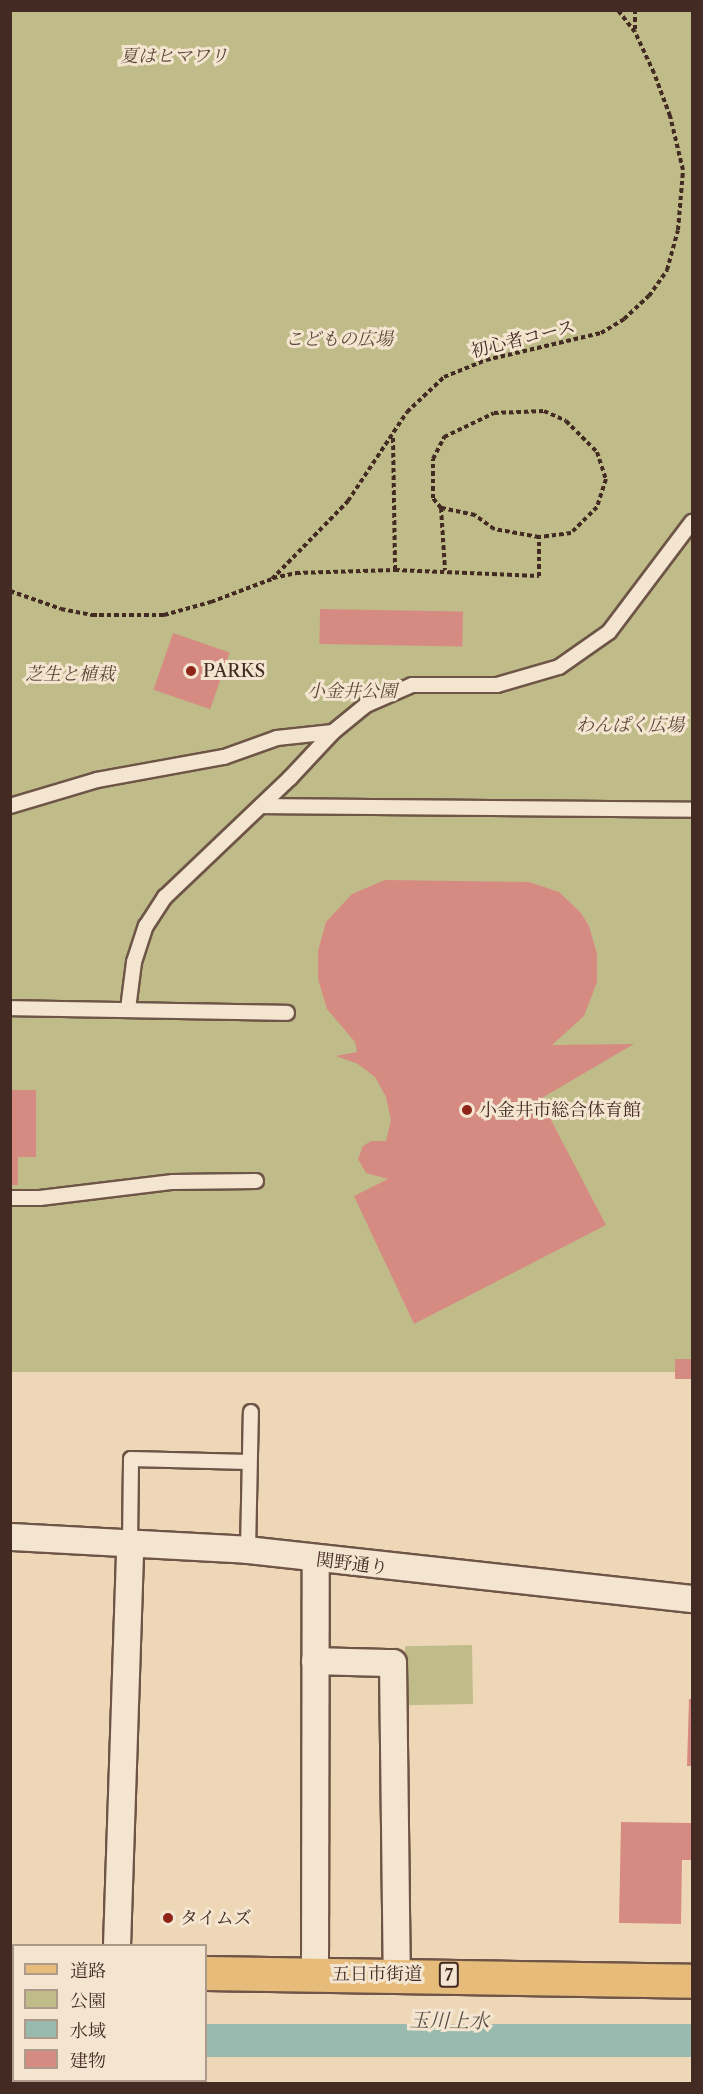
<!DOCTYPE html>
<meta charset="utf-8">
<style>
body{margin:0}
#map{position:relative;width:703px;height:2094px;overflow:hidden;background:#eed7b6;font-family:"Libre Caslon Text","Noto Serif JP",serif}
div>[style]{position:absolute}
.green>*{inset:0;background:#c0bc89;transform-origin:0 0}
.water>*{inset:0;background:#99baae;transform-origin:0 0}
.building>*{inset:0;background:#d68b82;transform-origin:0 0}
.path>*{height:4px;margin-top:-2px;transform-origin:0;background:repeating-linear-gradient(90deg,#432a22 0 4.5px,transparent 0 7.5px)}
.roads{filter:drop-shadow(2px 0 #6e5547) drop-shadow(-2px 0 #6e5547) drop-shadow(0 2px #6e5547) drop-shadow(0 -2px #6e5547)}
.lane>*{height:14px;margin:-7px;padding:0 7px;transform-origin:7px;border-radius:7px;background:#f4e5d0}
.street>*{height:26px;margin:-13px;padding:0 13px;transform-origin:13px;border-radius:13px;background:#f4e5d0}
.primary>*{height:33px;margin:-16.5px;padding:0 16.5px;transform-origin:16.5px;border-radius:16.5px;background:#e7bc7b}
.dots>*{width:16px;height:16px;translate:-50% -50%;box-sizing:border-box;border:3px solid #f4e5d0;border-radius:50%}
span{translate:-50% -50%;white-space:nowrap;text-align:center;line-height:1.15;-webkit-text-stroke:6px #f4e5d0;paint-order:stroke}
.shield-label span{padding:2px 4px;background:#f4e5d0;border:2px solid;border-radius:4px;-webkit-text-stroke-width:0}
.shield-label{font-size:16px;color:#432a22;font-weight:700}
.park-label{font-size:18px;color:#5c4737;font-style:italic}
.street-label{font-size:18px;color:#432a22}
.poi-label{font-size:18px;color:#432a22}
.left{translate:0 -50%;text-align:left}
.water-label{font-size:20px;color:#584e45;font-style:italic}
.frame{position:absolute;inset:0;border:12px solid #432a22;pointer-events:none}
.legend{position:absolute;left:12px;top:1944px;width:195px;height:138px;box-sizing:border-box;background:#f4e5d0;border:2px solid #ad9a8a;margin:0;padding:8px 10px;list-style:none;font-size:18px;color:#432a22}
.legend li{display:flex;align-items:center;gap:12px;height:30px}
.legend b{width:30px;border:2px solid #ad9a8a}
</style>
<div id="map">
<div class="green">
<i style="left:11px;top:11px;width:681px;height:1361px"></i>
<i style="left:472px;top:1645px;width:59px;height:67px;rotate:89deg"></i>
</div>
<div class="water">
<i style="left:206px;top:2024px;width:486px;height:33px"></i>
</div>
<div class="building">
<i style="left:320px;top:609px;width:143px;height:35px;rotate:1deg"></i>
<i style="left:173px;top:633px;width:60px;height:60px;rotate:19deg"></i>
<i style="clip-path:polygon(385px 880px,529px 882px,559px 892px,581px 913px,589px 926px,597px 954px,597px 982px,584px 1016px,552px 1045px,634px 1044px,540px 1099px,606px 1225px,414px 1324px,354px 1196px,388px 1179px,366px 1173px,358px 1159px,363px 1146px,371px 1141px,386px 1141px,391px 1120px,386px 1097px,375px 1077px,358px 1064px,336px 1056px,357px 1052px,355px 1042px,327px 1009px,318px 979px,318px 951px,326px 922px,352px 894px)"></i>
<i style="clip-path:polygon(10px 1090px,36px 1090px,36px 1157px,18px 1157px,18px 1185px,10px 1185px)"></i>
<i style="left:675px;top:1359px;width:17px;height:20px"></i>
<i style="clip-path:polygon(689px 1699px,692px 1699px,692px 1766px,687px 1766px)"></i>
<i style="clip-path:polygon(621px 1822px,692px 1823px,692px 1860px,682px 1860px,681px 1924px,619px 1923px)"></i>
</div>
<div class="path">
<i style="left:635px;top:10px;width:22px;rotate:90deg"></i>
<i style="left:544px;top:411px;width:24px;rotate:24deg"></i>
<i style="left:566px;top:421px;width:44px;rotate:45deg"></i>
<i style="left:597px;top:452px;width:28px;rotate:72deg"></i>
<i style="left:606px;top:479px;width:29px;rotate:108deg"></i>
<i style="left:597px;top:507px;width:37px;rotate:135deg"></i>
<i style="left:571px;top:533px;width:32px;rotate:173deg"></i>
<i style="left:539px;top:537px;width:46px;rotate:-169.9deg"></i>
<i style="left:494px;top:529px;width:24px;rotate:-144deg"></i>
<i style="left:475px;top:515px;width:35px;rotate:-168deg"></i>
<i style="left:441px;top:508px;width:13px;rotate:-129deg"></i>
<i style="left:433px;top:498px;width:39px;rotate:-90deg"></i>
<i style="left:433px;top:459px;width:25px;rotate:-63deg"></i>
<i style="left:444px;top:437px;width:55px;rotate:-25.6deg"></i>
<i style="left:494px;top:413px;width:50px;rotate:-2.3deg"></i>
<i style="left:393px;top:438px;width:132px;rotate:89.1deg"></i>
<i style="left:441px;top:508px;width:62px;rotate:86.3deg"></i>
<i style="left:273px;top:578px;width:24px;rotate:-12deg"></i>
<i style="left:296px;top:573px;width:99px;rotate:-1.7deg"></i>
<i style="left:395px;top:570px;width:144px;rotate:2.4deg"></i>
<i style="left:539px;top:576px;width:39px;rotate:-90deg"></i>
<i style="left:10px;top:591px;width:54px;rotate:19.4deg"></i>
<i style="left:61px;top:609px;width:32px;rotate:11deg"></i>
<i style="left:92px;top:615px;width:72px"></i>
<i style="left:164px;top:615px;width:49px;rotate:-15.5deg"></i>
<i style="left:211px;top:602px;width:65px;rotate:-20.7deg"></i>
<i style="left:272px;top:579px;width:109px;rotate:-45.7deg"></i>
<i style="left:348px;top:501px;width:107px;rotate:-56.5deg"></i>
<i style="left:407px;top:412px;width:51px;rotate:-43.4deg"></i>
<i style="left:444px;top:377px;width:45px;rotate:-22deg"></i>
<i style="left:486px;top:360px;width:118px;rotate:-13.2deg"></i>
<i style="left:601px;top:333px;width:27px;rotate:-31deg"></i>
<i style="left:624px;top:319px;width:34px;rotate:-43deg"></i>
<i style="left:649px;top:296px;width:32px;rotate:-55deg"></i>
<i style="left:667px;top:270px;width:41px;rotate:-74.6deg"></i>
<i style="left:678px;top:230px;width:60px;rotate:-85.2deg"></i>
<i style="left:683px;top:170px;width:56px;rotate:-103.5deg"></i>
<i style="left:670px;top:116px;width:46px;rotate:-110.4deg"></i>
<i style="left:654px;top:73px;width:45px;rotate:-114.9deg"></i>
<i style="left:635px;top:32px;width:28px;rotate:-128deg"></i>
<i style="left:10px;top:2081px;width:32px;rotate:5deg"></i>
</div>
<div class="roads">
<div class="lane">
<i style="left:10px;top:806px;width:91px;rotate:-16.6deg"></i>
<i style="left:97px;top:780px;width:129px;rotate:-10.3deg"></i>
<i style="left:224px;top:757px;width:56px;rotate:-19.7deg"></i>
<i style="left:277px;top:738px;width:56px;rotate:-6.1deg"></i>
<i style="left:333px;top:732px;width:43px;rotate:-39.3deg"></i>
<i style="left:366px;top:705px;width:50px;rotate:-23.5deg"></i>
<i style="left:412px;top:685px;width:85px"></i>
<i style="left:497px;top:685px;width:65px;rotate:-16.2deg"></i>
<i style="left:559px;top:667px;width:61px;rotate:-35deg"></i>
<i style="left:609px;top:632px;width:138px;rotate:-53deg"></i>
<i style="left:261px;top:806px;width:431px;rotate:0.5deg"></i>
<i style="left:10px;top:1008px;width:277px;rotate:1deg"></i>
<i style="left:128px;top:1009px;width:47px;rotate:-82.7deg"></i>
<i style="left:134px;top:962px;width:38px;rotate:-72deg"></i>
<i style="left:146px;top:926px;width:35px;rotate:-57deg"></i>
<i style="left:165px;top:897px;width:173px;rotate:-43.6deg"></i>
<i style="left:290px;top:778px;width:63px;rotate:-46.9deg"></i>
<i style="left:10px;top:1198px;width:30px"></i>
<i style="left:40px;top:1198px;width:134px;rotate:-6.9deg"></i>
<i style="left:173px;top:1182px;width:83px;rotate:-0.7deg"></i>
<i style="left:130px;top:1544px;width:85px;rotate:-89.3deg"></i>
<i style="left:131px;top:1459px;width:118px;rotate:1.5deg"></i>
<i style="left:248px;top:1550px;width:138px;rotate:-88.8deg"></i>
</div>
<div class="street">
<i style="left:10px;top:1537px;width:238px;rotate:3.1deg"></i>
<i style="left:248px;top:1550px;width:447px;rotate:6.3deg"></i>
<i style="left:315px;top:1661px;width:78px;rotate:1.5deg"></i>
<i style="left:393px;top:1663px;width:311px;rotate:89.3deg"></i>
<i style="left:117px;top:1946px;width:402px;rotate:-88.1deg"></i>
<i style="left:315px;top:1975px;width:415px;rotate:-89.9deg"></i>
</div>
<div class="primary">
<i style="left:10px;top:1972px;width:4px"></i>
<i style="left:206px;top:1973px;width:486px;rotate:0.9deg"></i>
</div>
</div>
<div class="dots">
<i style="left:191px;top:671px;background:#8f2418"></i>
<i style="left:467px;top:1110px;background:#8f2418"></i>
<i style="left:168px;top:1918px;background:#8f2418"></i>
</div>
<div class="shield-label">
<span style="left:449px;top:1975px">7</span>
</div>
<div class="park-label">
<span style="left:174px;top:56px">夏はヒマワリ</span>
<span style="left:339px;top:339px">こどもの広場</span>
<span style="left:70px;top:674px">芝生と植栽</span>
<span style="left:352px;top:691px">小金井公園</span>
<span style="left:630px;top:725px">わんぱく広場</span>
</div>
<div class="street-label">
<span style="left:523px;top:339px;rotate:-14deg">初心者コース</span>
<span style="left:352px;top:1564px;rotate:7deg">関野通り</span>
<span style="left:377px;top:1974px">五日市街道</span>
</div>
<div class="poi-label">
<span class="left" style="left:203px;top:671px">PARKS</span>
<span class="left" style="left:479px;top:1110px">小金井市総合体育館</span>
<span class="left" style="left:180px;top:1918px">タイムズ</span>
</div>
<div class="water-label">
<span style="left:449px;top:2021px;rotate:1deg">玉川上水</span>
</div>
<div class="frame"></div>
<ul class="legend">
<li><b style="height:8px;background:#e7bc7b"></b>道路</li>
<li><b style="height:16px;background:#c0bc89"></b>公園</li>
<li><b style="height:16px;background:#99baae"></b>水域</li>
<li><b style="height:16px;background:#d68b82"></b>建物</li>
</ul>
</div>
